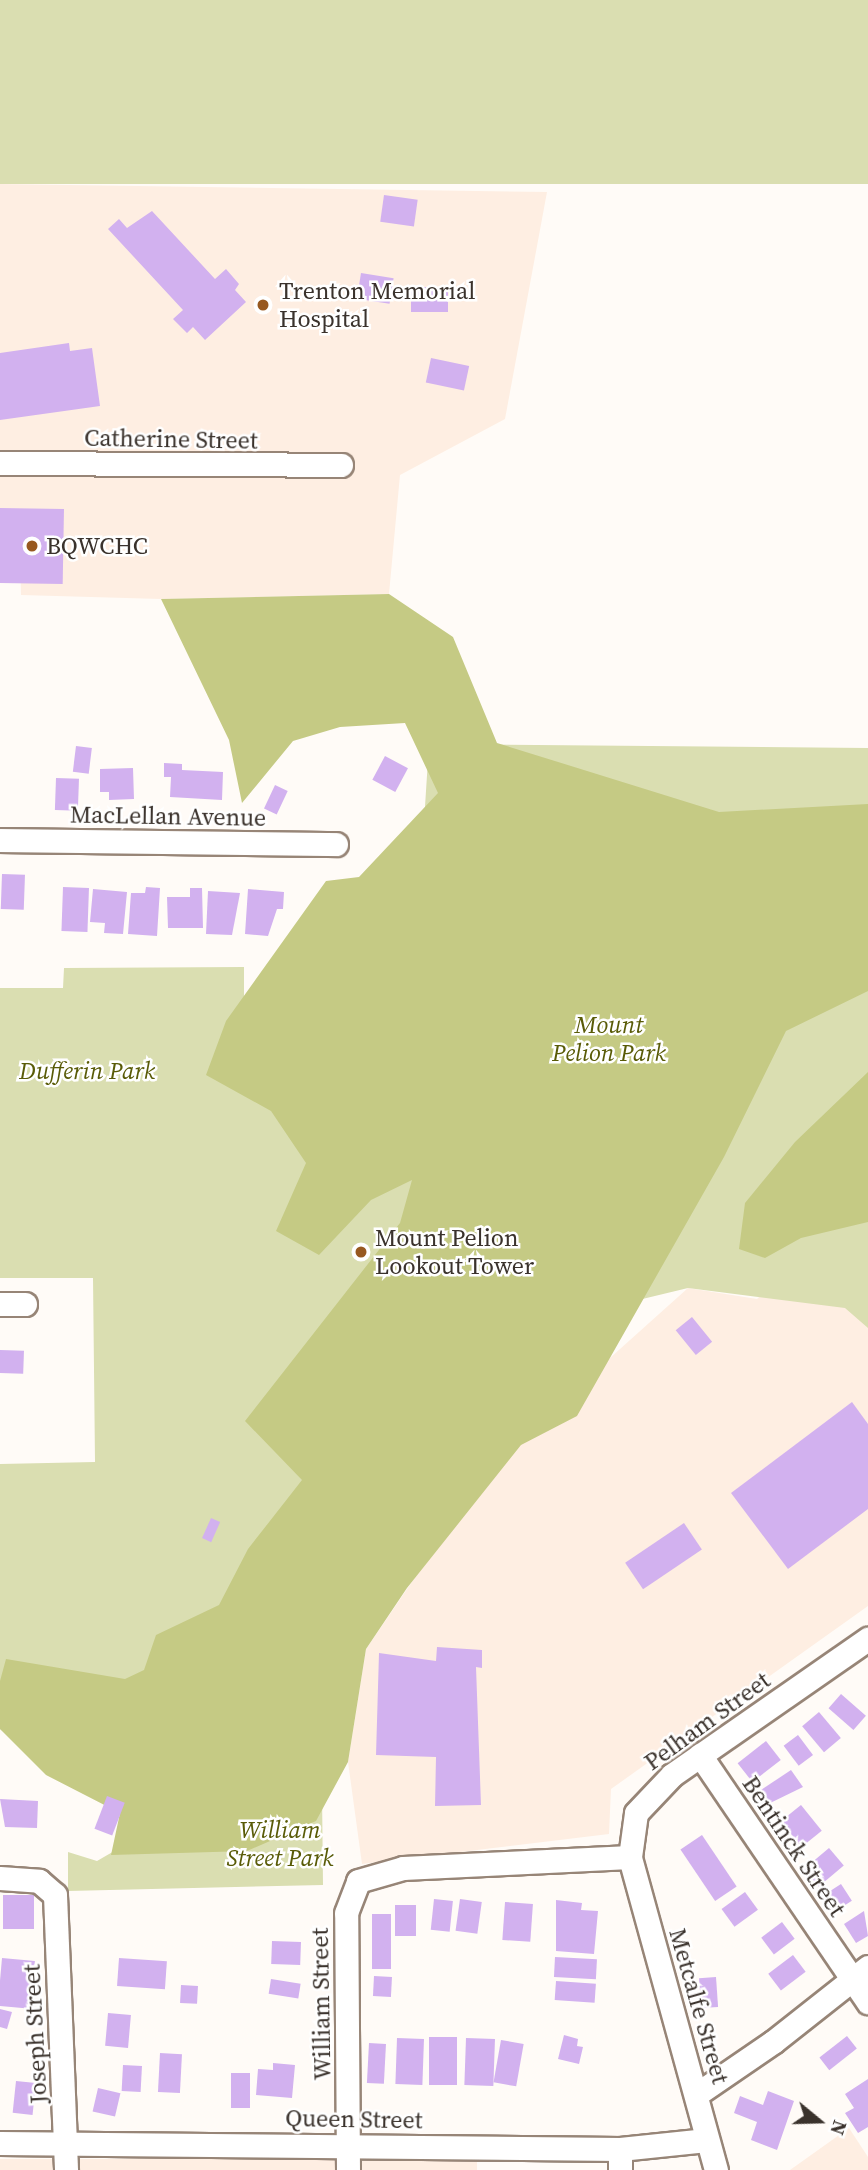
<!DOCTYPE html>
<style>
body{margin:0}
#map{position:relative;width:868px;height:2170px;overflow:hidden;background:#fffbf7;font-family:"Source Serif 4",serif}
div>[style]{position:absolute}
.built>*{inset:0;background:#feeee2;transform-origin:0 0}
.green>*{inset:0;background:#dadeb1;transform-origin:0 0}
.forest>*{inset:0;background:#c5ca84}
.building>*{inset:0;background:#d2b1ef;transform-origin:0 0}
.roads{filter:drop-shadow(2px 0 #978577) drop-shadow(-2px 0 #978577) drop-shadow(0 2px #978577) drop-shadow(0 -2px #978577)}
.minor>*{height:23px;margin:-11.5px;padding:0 11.5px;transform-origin:11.5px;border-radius:11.5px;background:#fff}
.dots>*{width:19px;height:19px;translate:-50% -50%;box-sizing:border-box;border:4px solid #fff;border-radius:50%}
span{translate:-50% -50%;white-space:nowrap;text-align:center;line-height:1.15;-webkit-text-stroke:5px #fff;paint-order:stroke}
.poi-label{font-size:24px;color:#3a322c}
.left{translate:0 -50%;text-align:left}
.street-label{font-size:24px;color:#3a322c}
.park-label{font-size:24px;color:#595b07;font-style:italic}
.north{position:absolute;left:784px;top:2086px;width:70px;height:70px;-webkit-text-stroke:5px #fff;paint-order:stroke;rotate:109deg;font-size:19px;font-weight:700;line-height:28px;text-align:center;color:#3a322c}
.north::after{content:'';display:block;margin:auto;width:24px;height:32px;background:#3a322c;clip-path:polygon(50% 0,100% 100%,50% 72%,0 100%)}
</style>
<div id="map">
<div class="built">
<i style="clip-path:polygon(0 184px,547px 192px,505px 419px,400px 475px,389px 594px,161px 599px,21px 595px,20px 549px,0 549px)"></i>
<i style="clip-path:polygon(868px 1191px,868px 1606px,611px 1789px,609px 1834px,362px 1864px,348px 1762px,366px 1649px,494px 1462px,688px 1288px,757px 1299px)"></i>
<i style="clip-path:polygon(849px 2128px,868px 2157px,868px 2170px,790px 2170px)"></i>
<i style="left:0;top:2159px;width:477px;height:11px"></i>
</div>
<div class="green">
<i style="left:0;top:0;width:868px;height:184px"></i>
<i style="clip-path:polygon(429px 744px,868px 748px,868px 1328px,845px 1308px,688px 1288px,514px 1330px,461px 1338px,322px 1790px,323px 1885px,68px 1891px,68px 1852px,97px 1861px,147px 1832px,0 1729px,0 1464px,95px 1462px,93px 1278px,0 1278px,0 988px,63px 988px,64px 968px,244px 967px,244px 1019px,424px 822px)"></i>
</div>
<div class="forest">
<i style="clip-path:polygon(389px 594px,453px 637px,497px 743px,719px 812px,868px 804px,868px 991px,786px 1031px,724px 1157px,577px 1416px,521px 1445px,407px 1588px,366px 1649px,348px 1762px,316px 1821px,247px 1851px,111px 1855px,120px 1813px,46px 1775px,0 1729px,0 1681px,6px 1659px,125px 1679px,144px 1670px,156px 1635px,219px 1605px,248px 1549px,302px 1480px,245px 1421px,400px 1223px,412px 1180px,371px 1200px,319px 1255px,276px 1231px,306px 1163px,271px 1111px,206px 1075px,226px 1021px,326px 881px,359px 877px,438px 793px,405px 723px,340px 727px,293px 741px,242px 803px,229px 740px,161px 599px)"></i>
<i style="clip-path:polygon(868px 1072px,868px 1222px,801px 1238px,765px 1258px,739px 1249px,745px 1203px,795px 1142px)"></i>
</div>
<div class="building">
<i style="left:384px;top:195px;width:34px;height:27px;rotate:8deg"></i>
<i style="clip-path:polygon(152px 211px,215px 279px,226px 269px,239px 284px,235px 290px,246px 302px,205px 340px,193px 327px,187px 333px,173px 319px,183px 310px,108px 229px,119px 219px,127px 228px)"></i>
<i style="left:361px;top:273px;width:33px;height:26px;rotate:9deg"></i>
<i style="left:411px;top:287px;width:37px;height:25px"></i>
<i style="clip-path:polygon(69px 343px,70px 351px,92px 348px,100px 406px,0 420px,0 353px)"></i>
<i style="left:431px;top:358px;width:39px;height:25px;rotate:12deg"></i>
<i style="left:0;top:508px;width:64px;height:75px;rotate:1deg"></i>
<i style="left:76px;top:746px;width:16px;height:26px;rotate:7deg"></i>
<i style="left:385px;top:756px;width:26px;height:27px;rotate:28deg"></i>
<i style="clip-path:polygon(164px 763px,182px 764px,182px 770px,223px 772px,222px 800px,170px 797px,171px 777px,164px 777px)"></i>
<i style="clip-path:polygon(133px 768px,134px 799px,109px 800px,109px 792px,100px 792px,100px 769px)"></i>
<i style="left:56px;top:778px;width:23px;height:32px;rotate:2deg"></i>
<i style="left:275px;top:785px;width:14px;height:26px;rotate:25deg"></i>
<i style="left:2px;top:874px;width:23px;height:35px;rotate:2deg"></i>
<i style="left:63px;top:887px;width:26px;height:44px;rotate:2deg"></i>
<i style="clip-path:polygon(146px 887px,160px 888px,157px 936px,128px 934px,131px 893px,145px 893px)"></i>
<i style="clip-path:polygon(190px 888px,202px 888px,203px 928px,168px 928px,167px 897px,190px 897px)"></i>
<i style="clip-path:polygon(93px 889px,127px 892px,123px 934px,104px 933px,105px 923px,90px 922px)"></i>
<i style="clip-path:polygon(248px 889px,284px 892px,283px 909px,277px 909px,268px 936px,245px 934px)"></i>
<i style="clip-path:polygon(208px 891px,240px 893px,232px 935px,206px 934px)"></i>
<i style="left:692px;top:1317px;width:32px;height:21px;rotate:51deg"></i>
<i style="left:0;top:1350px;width:24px;height:23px;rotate:2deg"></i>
<i style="clip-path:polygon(852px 1402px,868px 1424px,868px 1509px,788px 1569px,731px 1493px)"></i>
<i style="left:211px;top:1518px;width:10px;height:22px;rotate:24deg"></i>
<i style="left:684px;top:1523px;width:32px;height:71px;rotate:56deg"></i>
<i style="clip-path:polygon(437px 1647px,482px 1650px,482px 1668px,476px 1667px,481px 1805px,435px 1806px,436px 1757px,376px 1755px,379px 1653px,436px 1661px)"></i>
<i style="left:841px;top:1694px;width:33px;height:19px;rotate:41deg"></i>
<i style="left:819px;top:1712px;width:34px;height:22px;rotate:50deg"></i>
<i style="left:798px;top:1735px;width:25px;height:18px;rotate:53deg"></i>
<i style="left:766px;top:1741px;width:24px;height:36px;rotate:52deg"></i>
<i style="clip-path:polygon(791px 1770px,803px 1787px,764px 1806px,755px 1794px)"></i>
<i style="left:107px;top:1796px;width:19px;height:35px;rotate:21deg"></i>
<i style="clip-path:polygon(0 1799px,38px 1801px,37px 1828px,5px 1827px)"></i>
<i style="left:801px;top:1805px;width:33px;height:26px;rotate:51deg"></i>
<i style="left:702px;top:1835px;width:62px;height:26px;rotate:56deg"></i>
<i style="left:829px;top:1848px;width:23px;height:33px;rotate:50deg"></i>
<i style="left:841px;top:1884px;width:20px;height:19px;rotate:57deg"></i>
<i style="left:745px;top:1892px;width:22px;height:29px;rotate:54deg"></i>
<i style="left:3px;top:1895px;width:31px;height:34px"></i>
<i style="left:434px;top:1899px;width:19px;height:31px;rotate:6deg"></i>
<i style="left:460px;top:1899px;width:22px;height:32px;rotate:8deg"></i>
<i style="clip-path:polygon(556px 1900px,582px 1903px,581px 1910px,598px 1911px,594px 1954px,556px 1951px)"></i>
<i style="left:505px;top:1902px;width:28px;height:38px;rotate:4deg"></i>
<i style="left:395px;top:1905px;width:21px;height:31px"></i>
<i style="clip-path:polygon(864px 1911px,868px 1936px,856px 1943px,844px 1924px)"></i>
<i style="left:372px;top:1914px;width:19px;height:55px"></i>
<i style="left:782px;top:1922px;width:21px;height:26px;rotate:53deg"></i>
<i style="left:272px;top:1941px;width:29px;height:23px;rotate:2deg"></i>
<i style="left:793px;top:1955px;width:21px;height:31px;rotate:53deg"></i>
<i style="left:555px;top:1957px;width:42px;height:20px;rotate:3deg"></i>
<i style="left:2px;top:1958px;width:33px;height:48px;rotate:5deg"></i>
<i style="left:119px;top:1958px;width:48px;height:28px;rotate:4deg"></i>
<i style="left:374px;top:1976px;width:18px;height:20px;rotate:3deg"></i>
<i style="left:716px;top:1977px;width:30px;height:17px;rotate:86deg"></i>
<i style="left:271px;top:1979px;width:30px;height:15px;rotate:9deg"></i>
<i style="left:556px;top:1981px;width:40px;height:19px;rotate:4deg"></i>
<i style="left:181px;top:1985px;width:17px;height:18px;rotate:3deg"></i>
<i style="clip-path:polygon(0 2009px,12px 2012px,7px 2029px,0 2027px)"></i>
<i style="left:108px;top:2013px;width:23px;height:33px;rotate:5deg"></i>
<i style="clip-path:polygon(564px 2035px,578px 2039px,577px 2046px,583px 2047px,579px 2064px,558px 2059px)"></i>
<i style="left:847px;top:2036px;width:16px;height:35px;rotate:52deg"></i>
<i style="left:429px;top:2037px;width:28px;height:48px"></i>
<i style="left:397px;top:2038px;width:27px;height:46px;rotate:2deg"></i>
<i style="left:466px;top:2038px;width:29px;height:47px;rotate:2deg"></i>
<i style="left:501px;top:2040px;width:23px;height:43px;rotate:10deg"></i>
<i style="left:369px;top:2043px;width:17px;height:40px;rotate:3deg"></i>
<i style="left:160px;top:2053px;width:22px;height:39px;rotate:3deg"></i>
<i style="clip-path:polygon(273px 2063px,295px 2065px,292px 2098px,256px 2095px,258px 2069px,273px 2070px)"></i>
<i style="left:123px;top:2065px;width:19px;height:26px;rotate:3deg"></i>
<i style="left:231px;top:2073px;width:19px;height:35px"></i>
<i style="clip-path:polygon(868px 2079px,868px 2127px,858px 2133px,845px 2113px,854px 2108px,845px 2094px)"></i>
<i style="left:16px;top:2081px;width:20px;height:32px;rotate:6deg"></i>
<i style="left:98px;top:2088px;width:23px;height:24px;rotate:13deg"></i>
<i style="clip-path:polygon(768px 2091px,794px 2101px,777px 2150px,751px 2140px,757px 2122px,734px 2113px,740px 2096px,763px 2105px)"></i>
</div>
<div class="roads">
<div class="minor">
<i style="left:0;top:463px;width:341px;rotate:0.3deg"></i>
<i style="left:0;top:840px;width:336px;rotate:0.7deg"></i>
<i style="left:0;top:1304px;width:25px"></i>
<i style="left:700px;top:1755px;width:299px;rotate:55.8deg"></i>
<i style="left:0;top:1878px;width:39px;rotate:4deg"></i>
<i style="left:39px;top:1881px;width:21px;rotate:41deg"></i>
<i style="left:55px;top:1895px;width:275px;rotate:87.7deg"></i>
<i style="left:697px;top:2094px;width:92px;rotate:-34.4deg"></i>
<i style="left:773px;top:2042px;width:121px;rotate:-38.3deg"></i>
<i style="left:0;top:2143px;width:620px;rotate:0.55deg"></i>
<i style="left:620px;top:2149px;width:87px;rotate:-5.9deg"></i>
<i style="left:348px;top:2170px;width:257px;rotate:-90.4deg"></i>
<i style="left:346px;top:1913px;width:34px;rotate:-69deg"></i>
<i style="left:358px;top:1881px;width:47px;rotate:-16.1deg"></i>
<i style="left:403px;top:1868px;width:227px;rotate:-2.8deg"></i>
<i style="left:620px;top:2170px;width:21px;rotate:-90deg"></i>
<i style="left:716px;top:2170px;width:325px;rotate:-105.4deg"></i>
<i style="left:630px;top:1857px;width:44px;rotate:-82.2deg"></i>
<i style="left:636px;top:1813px;width:52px;rotate:-46.5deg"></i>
<i style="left:672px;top:1775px;width:239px;rotate:-34.8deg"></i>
</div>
</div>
<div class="dots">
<i style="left:263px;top:305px;background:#97581f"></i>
<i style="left:32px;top:546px;background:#97581f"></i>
<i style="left:361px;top:1252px;background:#97581f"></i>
</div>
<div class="poi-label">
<span class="left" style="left:279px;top:305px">Trenton Memorial<br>Hospital</span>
<span class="left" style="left:46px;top:546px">BQWCHC</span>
<span class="left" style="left:375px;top:1252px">Mount Pelion<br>Lookout Tower</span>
</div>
<div class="street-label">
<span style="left:171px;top:439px;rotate:1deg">Catherine Street</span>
<span style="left:168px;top:816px;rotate:1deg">MacLellan Avenue</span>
<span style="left:707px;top:1721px;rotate:-36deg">Pelham Street</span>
<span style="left:794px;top:1846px;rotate:56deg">Bentinck Street</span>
<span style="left:321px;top:2004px;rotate:-91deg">William Street</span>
<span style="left:699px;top:2006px;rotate:74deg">Metcalfe Street</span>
<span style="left:35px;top:2034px;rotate:-93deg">Joseph Street</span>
<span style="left:354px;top:2119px;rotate:1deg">Queen Street</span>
</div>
<div class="park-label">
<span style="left:609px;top:1039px">Mount<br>Pelion Park</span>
<span style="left:87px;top:1071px">Dufferin Park</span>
<span style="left:280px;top:1844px">William<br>Street Park</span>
</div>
<div class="north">N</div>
</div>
